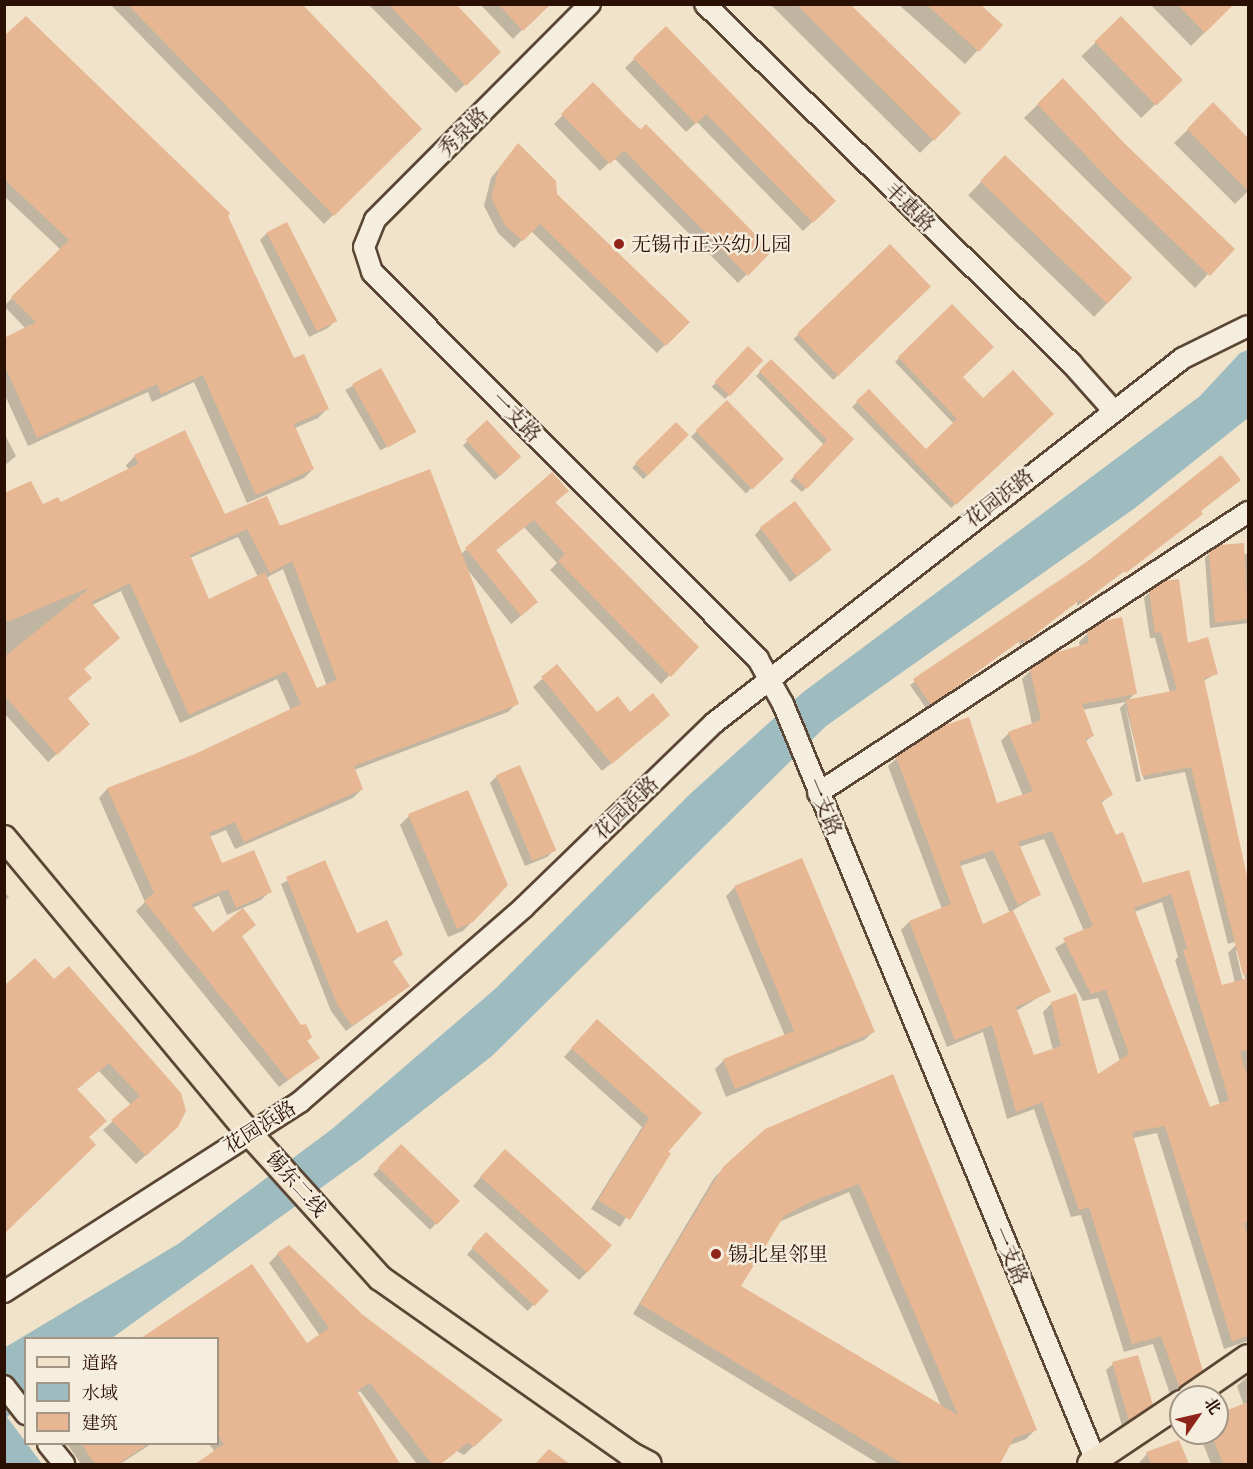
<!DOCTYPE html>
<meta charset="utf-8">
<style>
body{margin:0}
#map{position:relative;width:1253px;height:1469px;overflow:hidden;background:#f0e3ca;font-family:Cardo,"Noto Serif SC",serif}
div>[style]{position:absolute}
.water>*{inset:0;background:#9ebcc0}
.shadow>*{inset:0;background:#0003;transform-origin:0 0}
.building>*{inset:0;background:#e7b793;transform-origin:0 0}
.roads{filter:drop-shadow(2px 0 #5b4534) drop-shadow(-2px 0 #5b4534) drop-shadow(0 2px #5b4534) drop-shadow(0 -2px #5b4534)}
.minor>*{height:20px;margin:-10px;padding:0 10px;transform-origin:10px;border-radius:10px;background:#f5eddd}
.major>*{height:24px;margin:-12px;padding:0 12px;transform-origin:12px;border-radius:12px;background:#f0e3ca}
.dots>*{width:16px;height:16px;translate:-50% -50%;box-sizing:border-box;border:3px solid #f5eddd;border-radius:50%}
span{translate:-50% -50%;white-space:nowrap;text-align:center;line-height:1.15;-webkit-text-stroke:4.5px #f5eddd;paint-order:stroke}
.street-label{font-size:20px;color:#291002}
.poi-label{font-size:20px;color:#291002}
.left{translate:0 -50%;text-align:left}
.frame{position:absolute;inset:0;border:6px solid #291002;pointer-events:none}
.legend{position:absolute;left:24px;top:1337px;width:195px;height:108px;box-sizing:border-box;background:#f5eddd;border:2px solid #a39585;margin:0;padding:8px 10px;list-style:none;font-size:18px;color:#291002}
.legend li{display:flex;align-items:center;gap:12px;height:30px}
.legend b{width:30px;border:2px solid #a39585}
.north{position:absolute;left:1169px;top:1385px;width:60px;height:60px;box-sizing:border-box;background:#f5eddd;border:2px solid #a39585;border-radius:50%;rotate:56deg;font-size:16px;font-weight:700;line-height:24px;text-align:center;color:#291002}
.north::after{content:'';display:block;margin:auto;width:21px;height:27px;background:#8f2418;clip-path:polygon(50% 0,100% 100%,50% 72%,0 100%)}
</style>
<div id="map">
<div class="water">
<i style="clip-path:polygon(1248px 350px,1248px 418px,1135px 508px,826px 726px,492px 1056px,361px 1159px,112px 1338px,26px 1338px,25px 1403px,7px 1417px,42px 1464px,5px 1464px,4px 1348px,178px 1244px,332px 1129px,495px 989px,690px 794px,802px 693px,1200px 396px,1240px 353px)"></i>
</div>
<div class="shadow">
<i style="clip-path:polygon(110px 4px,299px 4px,420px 129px,324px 224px)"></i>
<i style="clip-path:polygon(368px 4px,453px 4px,499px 52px,456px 93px)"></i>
<i style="clip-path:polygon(480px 4px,547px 4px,513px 39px)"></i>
<i style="clip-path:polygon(770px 4px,848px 4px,959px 114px,920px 153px)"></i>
<i style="clip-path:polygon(898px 4px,978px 4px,978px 50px,965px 64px)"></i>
<i style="clip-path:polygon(1150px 4px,1227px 4px,1230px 7px,1191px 46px)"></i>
<i style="left:1121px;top:18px;width:86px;height:55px;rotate:46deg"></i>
<i style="clip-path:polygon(666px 28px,834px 201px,803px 231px,697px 122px,686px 132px,625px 68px)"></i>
<i style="clip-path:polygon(4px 38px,226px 215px,294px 360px,327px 409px,318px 418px,295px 428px,313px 469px,304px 478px,247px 503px,194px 382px,152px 402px,148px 392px,28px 446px,4px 393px,4px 339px,26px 329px,4px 306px,61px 250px,4px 196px)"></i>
<i style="clip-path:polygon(1063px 80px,1208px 274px,1195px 288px,1024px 118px)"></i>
<i style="clip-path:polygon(593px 85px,770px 251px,738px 283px,614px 158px,600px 171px,554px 124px)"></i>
<i style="clip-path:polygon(1213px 105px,1248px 140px,1248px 191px,1235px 204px,1174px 143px)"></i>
<i style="clip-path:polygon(518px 145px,555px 195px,687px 322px,657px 353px,531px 231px,514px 248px,498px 233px,484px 206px,491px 178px)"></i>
<i style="left:1005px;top:157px;width:175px;height:53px;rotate:44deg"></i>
<i style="clip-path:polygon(267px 233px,335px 321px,328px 328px,309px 337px,260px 240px)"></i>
<i style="left:890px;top:246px;width:57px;height:134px;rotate:46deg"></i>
<i style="clip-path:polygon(952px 306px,961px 377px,983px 400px,1052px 413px,951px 508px,852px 407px,869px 391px,926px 451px,954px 424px,895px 362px)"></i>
<i style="left:748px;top:348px;width:18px;height:53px;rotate:43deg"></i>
<i style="clip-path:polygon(771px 361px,852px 439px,802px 492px,790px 481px,824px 445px,756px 376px)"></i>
<i style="left:380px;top:370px;width:70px;height:40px;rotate:60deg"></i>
<i style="left:727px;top:402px;width:79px;height:50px;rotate:46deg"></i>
<i style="left:487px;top:423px;width:47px;height:33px;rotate:47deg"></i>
<i style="left:676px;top:424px;width:16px;height:62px;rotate:45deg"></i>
<i style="clip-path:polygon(4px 433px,16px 456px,4px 466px)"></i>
<i style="clip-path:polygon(evenodd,135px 456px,224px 516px,460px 555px,552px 474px,559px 499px,554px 503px,697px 647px,661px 684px,550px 570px,557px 563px,524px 527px,495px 551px,528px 610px,511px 624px,467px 569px,517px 703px,508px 712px,354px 770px,362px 789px,353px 798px,235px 849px,226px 830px,209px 837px,222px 865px,270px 891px,261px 900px,227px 915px,219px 896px,192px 908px,212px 934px,254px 925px,241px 937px,318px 1058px,279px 1087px,136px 911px,145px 902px,99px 798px,107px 789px,196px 755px,291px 711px,277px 679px,180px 723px,121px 591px,92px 605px,83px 670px,90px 678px,67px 699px,79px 733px,48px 762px,4px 713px,4px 495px,42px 506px,60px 504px,129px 471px,126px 465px,135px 456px,238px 537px,258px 577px,209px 601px,190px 558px,238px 537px,135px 456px,283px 569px,327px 686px,316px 690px,266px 578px,283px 569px)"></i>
<i style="clip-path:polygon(1202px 499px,1201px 514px,1197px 518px,1077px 606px,1077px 601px,1020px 645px,1019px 641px,926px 708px,910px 685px,1089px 563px)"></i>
<i style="clip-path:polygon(761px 528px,823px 557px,790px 582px,755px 535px)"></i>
<i style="clip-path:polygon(1210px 553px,1248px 554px,1248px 623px,1210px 628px,1205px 558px)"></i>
<i style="clip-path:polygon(evenodd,1150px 592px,1187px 645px,1217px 673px,1203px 681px,1248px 887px,1248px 938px,1228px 944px,1185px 772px,1144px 780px,1125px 704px,1141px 781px,1136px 782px,1120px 708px,1126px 702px,1082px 710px,1092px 736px,1085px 742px,1111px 795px,1100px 804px,1142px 885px,1188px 872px,1221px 987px,1235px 983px,1228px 953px,1236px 945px,1248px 945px,1248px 1341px,1224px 1349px,1157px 1133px,1133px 1138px,1201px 1370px,1170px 1394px,1153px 1344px,1124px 1352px,1081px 1215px,1071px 1217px,1034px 1109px,1007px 1119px,983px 1032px,947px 1047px,901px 930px,909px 922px,942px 909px,888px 766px,897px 758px,996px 805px,1023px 796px,1001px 741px,1009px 733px,1032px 724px,1022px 679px,1031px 670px,1080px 647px,1079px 642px,1088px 633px,1135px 693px,1127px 702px,1170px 693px,1155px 638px,1150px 638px,1144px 598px,1150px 592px,1044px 839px,1084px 931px,1055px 948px,1083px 1001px,1098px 998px,1120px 1061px,1097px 1077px,1075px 995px,1051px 1004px,1043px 1012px,1053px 1050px,1033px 1057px,1016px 1011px,1049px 991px,1012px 911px,1040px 894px,1019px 847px,1044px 839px,1150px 592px,985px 858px,1010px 913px,983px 926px,960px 866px,985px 858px,1150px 592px,1162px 902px,1178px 957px,1175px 960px,1220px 1105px,1209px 1109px,1134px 912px,1162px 902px,1150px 592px,1236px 951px,1239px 951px,1247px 986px,1244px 987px,1236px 951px)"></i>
<i style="clip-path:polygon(557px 666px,597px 715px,630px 714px,659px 724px,602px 771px,533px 687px)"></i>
<i style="clip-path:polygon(497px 776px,554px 850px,547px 857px,525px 866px,490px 783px)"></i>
<i style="clip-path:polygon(409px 816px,506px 885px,463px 931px,448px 937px,400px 825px)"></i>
<i style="clip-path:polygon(324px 862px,356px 935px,401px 955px,392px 962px,402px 991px,346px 1031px,331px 1011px,281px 884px)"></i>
<i style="clip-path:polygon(735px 887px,873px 1032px,864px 1040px,726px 1097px,715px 1069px,724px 1060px,785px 1036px,726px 896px)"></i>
<i style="clip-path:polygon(4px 892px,9px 897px,4px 901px)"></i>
<i style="clip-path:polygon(69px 968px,167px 1136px,136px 1164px,103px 1130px,131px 1105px,99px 1071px,76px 1090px,87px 1138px,4px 1231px,54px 981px)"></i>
<i style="clip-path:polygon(589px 1029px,700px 1113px,666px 1152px,620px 1227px,591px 1209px,642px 1127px,564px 1057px)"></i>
<i style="clip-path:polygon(evenodd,893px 1076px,1035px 1430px,1026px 1439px,1010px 1445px,999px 1464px,879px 1464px,633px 1314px,714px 1178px,724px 1168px,893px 1076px,849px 1192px,942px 1408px,739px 1287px,779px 1222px,849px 1192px)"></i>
<i style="left:401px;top:1146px;width:79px;height:40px;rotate:44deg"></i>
<i style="clip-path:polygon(496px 1160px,588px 1271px,579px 1280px,473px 1186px)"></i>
<i style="left:486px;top:1234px;width:83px;height:28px;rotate:43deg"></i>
<i style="clip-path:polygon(278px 1254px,362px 1316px,492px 1429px,464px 1455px,457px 1451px,440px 1464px,417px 1464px,360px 1391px,357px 1393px,398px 1464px,197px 1464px,215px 1452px,209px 1444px,218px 1444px,218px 1338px,147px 1338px,252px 1267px,306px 1345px,320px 1336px,269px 1263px)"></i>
<i style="clip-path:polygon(1113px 1364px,1151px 1404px,1122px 1426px,1106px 1370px)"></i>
<i style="clip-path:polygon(1248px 1376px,1248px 1464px,1211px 1464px,1199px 1433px,1217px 1433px,1217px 1416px,1244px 1406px,1237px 1386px)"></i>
<i style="clip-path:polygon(1178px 1442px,1187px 1464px,1138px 1464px,1147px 1454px)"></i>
<i style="clip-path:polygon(67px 1444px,151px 1444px,120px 1464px,81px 1464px)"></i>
</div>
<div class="building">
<i style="clip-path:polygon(127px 4px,302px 4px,422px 129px,334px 216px)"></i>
<i style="clip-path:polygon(388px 4px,456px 4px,501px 52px,466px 86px)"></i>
<i style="clip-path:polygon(498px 4px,551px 4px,523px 31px)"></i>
<i style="clip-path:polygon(796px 4px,850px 4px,961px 113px,934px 141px)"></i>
<i style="clip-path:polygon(926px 4px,980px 4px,1003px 25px,979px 52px)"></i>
<i style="clip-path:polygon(1177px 4px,1234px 4px,1205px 33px)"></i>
<i style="clip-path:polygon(26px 16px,230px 213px,228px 216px,294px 358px,304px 354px,329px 409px,294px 424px,314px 469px,256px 495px,203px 375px,161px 394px,157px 384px,37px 438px,4px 364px,4px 338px,36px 322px,11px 297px,69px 240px,4px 179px,4px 36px)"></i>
<i style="left:1121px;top:16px;width:89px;height:37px;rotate:46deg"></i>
<i style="clip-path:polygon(666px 26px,836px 201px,813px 223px,706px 114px,696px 124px,633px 58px)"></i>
<i style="clip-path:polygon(1063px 78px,1124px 143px,1235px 249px,1210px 276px,1114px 185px,1037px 104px)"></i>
<i style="clip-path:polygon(593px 82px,640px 130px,646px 124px,772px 251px,748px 276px,624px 150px,610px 164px,561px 114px)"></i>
<i style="clip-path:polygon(1213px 102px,1248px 138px,1248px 191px,1187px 129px)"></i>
<i style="clip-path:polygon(518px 143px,556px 181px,557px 194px,690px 322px,666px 346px,540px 224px,523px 241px,505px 225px,491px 198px,499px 168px)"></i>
<i style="left:1005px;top:155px;width:177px;height:36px;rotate:44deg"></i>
<i style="left:287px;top:222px;width:111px;height:23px;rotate:63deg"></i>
<i style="left:890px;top:244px;width:59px;height:129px;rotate:46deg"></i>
<i style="clip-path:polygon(952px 304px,994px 347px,963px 377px,983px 398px,1013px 370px,1054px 414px,956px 505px,856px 401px,869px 389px,926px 449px,957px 419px,898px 357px)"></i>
<i style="left:748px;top:346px;width:21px;height:49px;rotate:43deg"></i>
<i style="clip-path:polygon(771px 359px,854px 439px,807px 489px,793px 476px,827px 440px,759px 371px)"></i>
<i style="left:381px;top:368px;width:73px;height:33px;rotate:61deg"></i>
<i style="left:727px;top:400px;width:82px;height:44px;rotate:46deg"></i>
<i style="left:487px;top:420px;width:50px;height:29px;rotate:47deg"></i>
<i style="left:676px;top:422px;width:18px;height:58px;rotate:45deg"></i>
<i style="clip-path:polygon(evenodd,185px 430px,225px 514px,267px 496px,280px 526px,430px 469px,519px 704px,354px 766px,363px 789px,244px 842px,235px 822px,209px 833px,222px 863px,254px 850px,272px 892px,236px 908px,228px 889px,191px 904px,213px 932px,243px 908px,256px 925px,242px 936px,301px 1025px,306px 1024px,312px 1037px,307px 1041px,320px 1058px,288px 1080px,144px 901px,154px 893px,107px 788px,195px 754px,301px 704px,286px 671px,189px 715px,130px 583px,91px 602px,120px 638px,84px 669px,92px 678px,68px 698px,90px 724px,57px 755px,4px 695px,4px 657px,91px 587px,4px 623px,4px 493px,31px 481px,43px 504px,58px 497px,61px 502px,138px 464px,134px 455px,185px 430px,247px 529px,270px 573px,292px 561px,337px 680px,317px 688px,265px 572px,209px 599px,190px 555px,247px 529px)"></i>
<i style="clip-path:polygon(1221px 455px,1241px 480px,1201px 511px,1203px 514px,1126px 573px,1124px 571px,1081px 604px,1081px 599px,1024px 643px,1023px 639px,931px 705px,913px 679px,1088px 561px)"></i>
<i style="clip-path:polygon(552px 472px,569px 491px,555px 502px,699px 647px,671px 677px,558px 561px,565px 554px,534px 520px,496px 550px,538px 602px,521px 616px,465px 548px)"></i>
<i style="left:795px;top:501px;width:61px;height:44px;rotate:53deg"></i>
<i style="clip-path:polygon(1244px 543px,1248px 619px,1215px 623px,1209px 552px,1219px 545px)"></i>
<i style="clip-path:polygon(1179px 579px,1188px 643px,1208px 637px,1218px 674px,1204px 678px,1248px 881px,1248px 974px,1243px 975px,1191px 767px,1142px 776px,1126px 700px,1177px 690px,1161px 632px,1155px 633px,1149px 591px,1165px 581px)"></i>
<i style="clip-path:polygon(evenodd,1122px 617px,1137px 694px,1082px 704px,1094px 736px,1085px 739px,1113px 795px,1101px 801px,1116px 835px,1123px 832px,1143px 883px,1189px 870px,1222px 985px,1248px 978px,1248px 1050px,1240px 1051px,1248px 1079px,1248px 1222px,1244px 1223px,1248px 1238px,1248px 1336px,1232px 1341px,1165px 1126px,1132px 1132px,1203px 1371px,1179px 1387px,1161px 1336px,1132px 1344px,1089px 1207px,1079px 1210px,1042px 1102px,1016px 1112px,992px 1025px,955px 1040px,909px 921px,951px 904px,896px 757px,943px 726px,969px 717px,997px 803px,1033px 791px,1008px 732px,1041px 720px,1030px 669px,1054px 653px,1089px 643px,1087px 632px,1103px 621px,1122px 617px,1052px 831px,1093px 926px,1063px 938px,1091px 994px,1106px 990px,1129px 1054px,1098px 1074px,1076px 993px,1051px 1002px,1061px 1046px,1034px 1055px,1016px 1007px,1051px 992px,1013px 910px,983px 924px,959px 862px,993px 850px,1018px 905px,1041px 895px,1018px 842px,1052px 831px,1122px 617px,1171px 894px,1187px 949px,1183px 950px,1229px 1100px,1210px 1107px,1134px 908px,1171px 894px)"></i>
<i style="clip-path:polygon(557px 664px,597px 712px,618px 696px,630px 712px,653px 693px,670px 715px,612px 764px,541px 677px)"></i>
<i style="left:520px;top:765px;width:93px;height:26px;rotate:67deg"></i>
<i style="clip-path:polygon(468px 790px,508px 885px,473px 922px,457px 929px,408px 814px)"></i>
<i style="clip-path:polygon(802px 858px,875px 1032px,735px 1089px,723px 1059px,794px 1031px,734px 886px)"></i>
<i style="clip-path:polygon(325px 860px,357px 933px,387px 920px,403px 955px,392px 960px,410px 986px,352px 1026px,337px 1004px,286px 877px)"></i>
<i style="clip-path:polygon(35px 958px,54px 979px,69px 966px,181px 1093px,186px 1111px,178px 1127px,146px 1156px,111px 1120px,140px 1096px,109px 1063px,77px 1089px,107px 1121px,89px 1137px,96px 1145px,4px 1234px,4px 986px)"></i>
<i style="clip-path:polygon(597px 1019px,702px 1113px,668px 1152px,671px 1153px,630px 1220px,598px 1200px,649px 1118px,571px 1048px)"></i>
<i style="clip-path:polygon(evenodd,893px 1074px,1037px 1430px,1014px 1438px,1000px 1464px,903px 1464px,640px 1304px,723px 1167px,765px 1129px,893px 1074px,859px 1184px,958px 1415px,741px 1286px,784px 1216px,812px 1201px,859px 1184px)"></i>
<i style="left:401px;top:1144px;width:82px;height:33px;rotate:44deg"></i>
<i style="left:505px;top:1149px;width:144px;height:37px;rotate:42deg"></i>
<i style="left:486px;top:1232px;width:86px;height:21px;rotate:43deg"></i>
<i style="clip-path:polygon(289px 1245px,363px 1315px,503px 1420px,474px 1447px,467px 1443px,441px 1464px,432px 1464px,370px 1383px,357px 1391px,400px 1464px,195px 1464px,224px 1444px,218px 1435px,218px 1338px,141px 1338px,252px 1264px,307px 1343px,329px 1328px,277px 1253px)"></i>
<i style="clip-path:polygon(1138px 1355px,1153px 1405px,1129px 1421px,1112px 1362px)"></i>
<i style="clip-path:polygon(1248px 1402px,1248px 1464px,1223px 1464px,1211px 1433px,1217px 1433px,1217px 1414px)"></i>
<i style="clip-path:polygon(1179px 1440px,1189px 1464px,1151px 1464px,1146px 1452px)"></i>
<i style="clip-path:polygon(81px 1443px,149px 1443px,118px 1464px,95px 1464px)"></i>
<i style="clip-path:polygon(549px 1449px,570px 1464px,535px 1464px)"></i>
</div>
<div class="roads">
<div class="minor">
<i style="left:590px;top:4px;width:305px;rotate:134.9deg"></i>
<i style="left:375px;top:220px;width:29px;rotate:112deg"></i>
<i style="left:364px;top:247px;width:26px;rotate:72deg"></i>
<i style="left:372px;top:272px;width:547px;rotate:45.07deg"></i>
<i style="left:758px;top:659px;width:51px;rotate:60.9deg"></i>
<i style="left:783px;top:704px;width:819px;rotate:67.54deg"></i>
<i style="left:705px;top:4px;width:514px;rotate:44.45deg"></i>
<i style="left:1072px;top:364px;width:62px;rotate:48.3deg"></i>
<i style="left:818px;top:793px;width:514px;rotate:-33.16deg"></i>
<i style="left:4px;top:1292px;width:352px;rotate:-32.7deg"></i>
<i style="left:300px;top:1102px;width:297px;rotate:-41deg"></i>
<i style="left:524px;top:907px;width:264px;rotate:-44.1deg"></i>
<i style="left:714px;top:723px;width:594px;rotate:-37.89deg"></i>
<i style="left:1183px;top:358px;width:72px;rotate:-26.2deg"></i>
<i style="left:4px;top:1386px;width:36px;rotate:52deg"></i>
<i style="left:48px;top:1444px;width:26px;rotate:51deg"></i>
</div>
<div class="major">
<i style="left:4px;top:838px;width:383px;rotate:50.3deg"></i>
<i style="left:249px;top:1133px;width:195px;rotate:47.9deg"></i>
<i style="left:380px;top:1278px;width:306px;rotate:35.1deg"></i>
<i style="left:630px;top:1454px;width:21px;rotate:28deg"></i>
<i style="left:1190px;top:1397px;width:70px;rotate:-34.6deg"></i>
<i style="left:1090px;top:1464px;width:110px;rotate:-33.8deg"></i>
</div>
</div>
<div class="dots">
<i style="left:619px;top:244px;background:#8f2418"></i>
<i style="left:716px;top:1254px;background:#8f2418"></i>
</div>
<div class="street-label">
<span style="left:463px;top:132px;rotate:-45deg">秀泉路</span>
<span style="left:910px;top:207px;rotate:44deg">丰惠路</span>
<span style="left:516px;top:417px;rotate:45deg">一支路</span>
<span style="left:999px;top:498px;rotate:-38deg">花园浜路</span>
<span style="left:824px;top:807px;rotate:67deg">一支路</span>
<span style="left:626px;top:808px;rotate:-44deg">花园浜路</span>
<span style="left:260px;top:1127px;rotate:-32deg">花园浜路</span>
<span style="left:296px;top:1184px;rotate:48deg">锡东二线</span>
<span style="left:1010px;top:1256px;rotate:67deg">一支路</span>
</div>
<div class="poi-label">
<span class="left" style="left:631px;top:244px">无锡市正兴幼儿园</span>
<span class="left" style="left:728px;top:1254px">锡北星邻里</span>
</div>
<div class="frame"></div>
<ul class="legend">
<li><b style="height:8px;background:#f0e3ca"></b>道路</li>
<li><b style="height:16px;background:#9ebcc0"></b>水域</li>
<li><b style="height:16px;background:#e7b793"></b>建筑</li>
</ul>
<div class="north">北</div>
</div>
